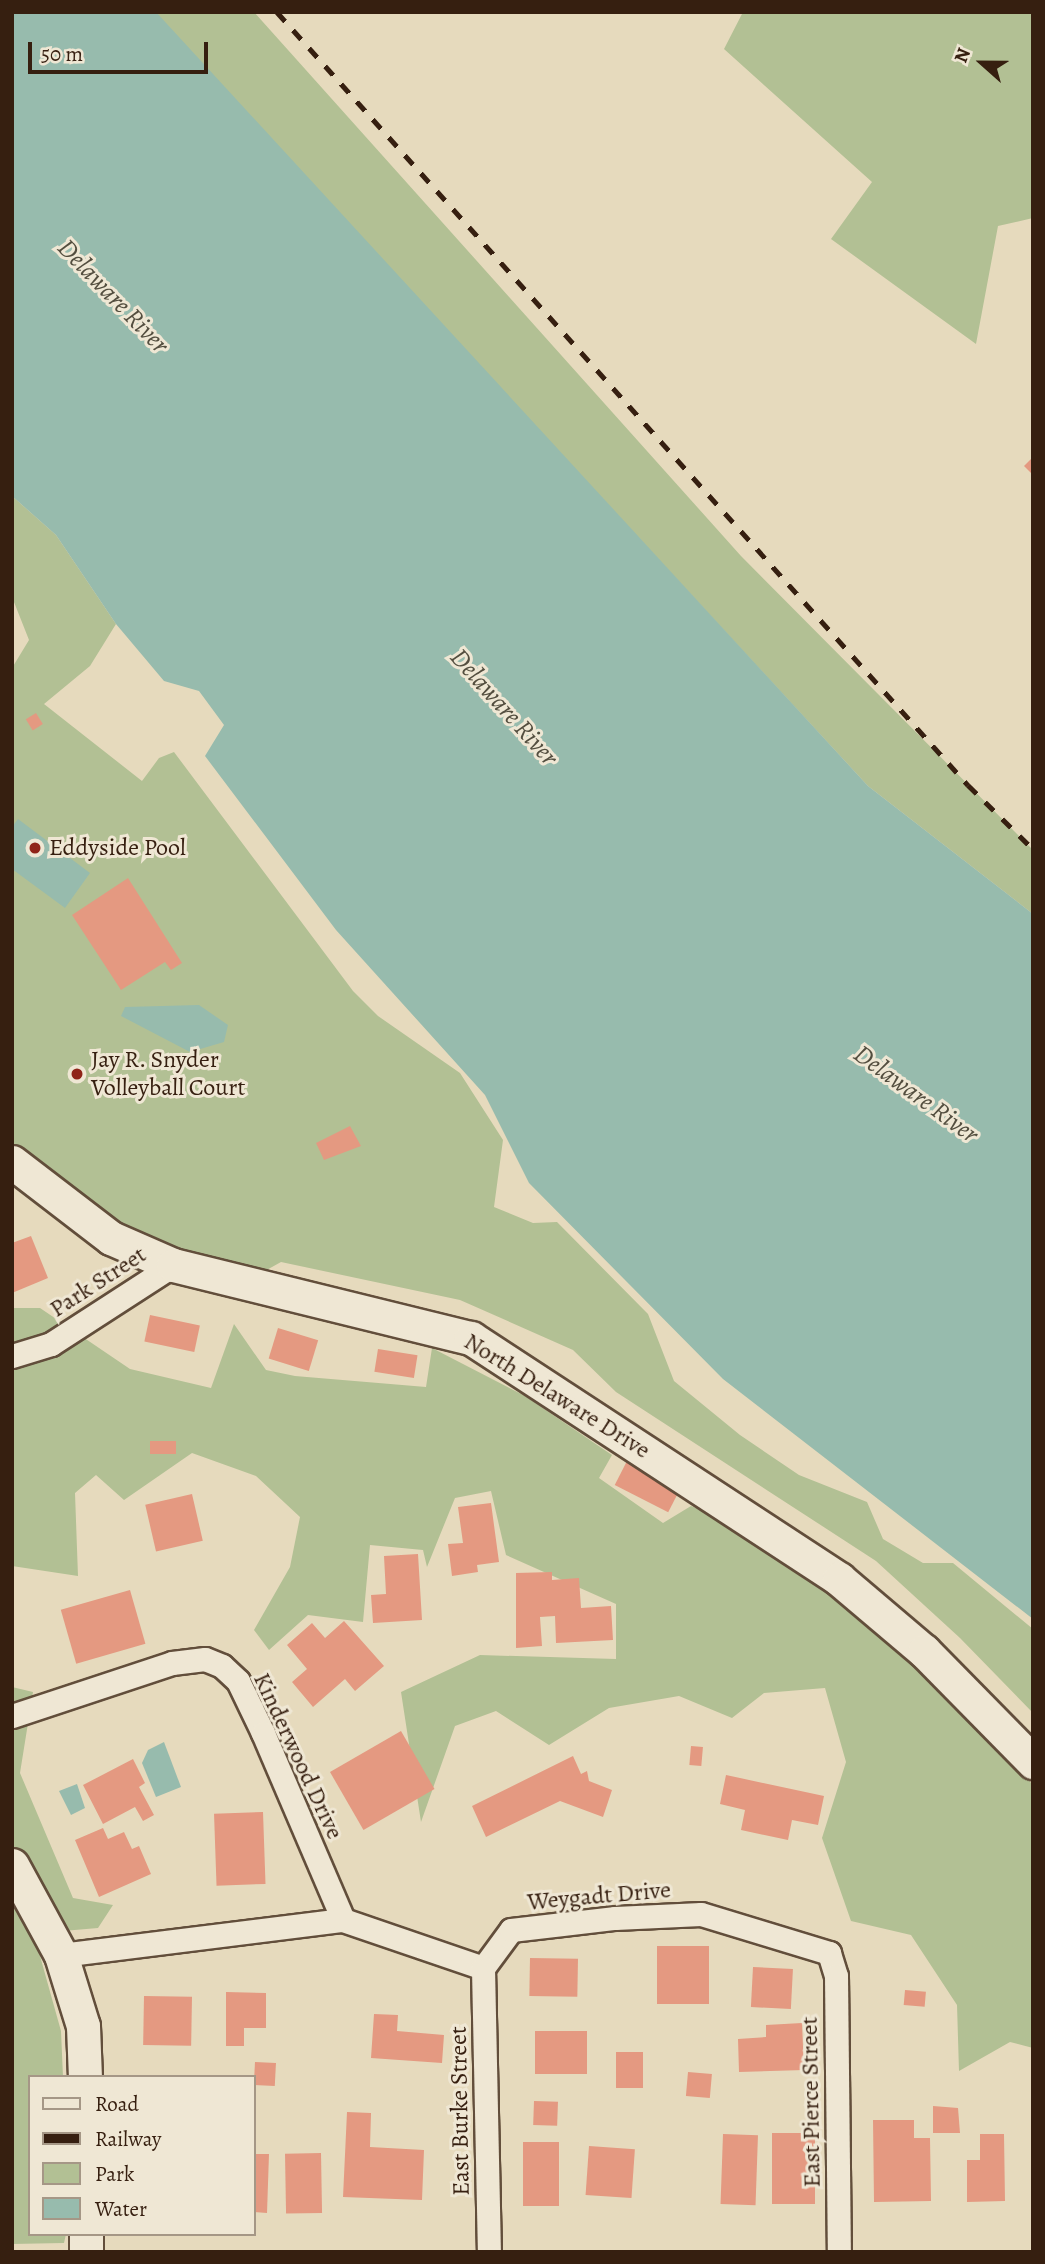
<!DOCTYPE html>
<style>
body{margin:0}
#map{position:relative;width:1045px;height:2264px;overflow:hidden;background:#e6dabd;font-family:Alegreya,serif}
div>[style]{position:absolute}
.green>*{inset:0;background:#b2c094}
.water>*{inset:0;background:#97bbad}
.building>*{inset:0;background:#e49981;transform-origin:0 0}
.roads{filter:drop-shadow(2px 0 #624e3b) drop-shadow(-2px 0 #624e3b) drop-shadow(0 2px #624e3b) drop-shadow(0 -2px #624e3b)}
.street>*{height:23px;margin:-11.5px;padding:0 11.5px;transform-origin:11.5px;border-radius:11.5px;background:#efe7d4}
.secondary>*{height:33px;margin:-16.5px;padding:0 16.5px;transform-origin:16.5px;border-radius:16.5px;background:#efe7d4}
.rail>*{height:5px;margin-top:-2.5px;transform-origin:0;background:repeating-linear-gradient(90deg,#361f10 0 12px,transparent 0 24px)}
.dots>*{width:19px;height:19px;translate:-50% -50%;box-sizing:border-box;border:4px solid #efe7d4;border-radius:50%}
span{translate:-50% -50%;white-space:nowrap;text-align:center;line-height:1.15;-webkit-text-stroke:6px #efe7d4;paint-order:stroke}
.poi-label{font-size:24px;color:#361f10}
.left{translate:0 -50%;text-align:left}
.street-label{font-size:24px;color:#361f10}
.water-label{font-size:26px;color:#534e3f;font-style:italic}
.frame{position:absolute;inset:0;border:14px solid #361f10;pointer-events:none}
.legend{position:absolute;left:28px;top:2075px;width:228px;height:161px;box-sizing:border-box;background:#efe7d4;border:2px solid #a59786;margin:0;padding:9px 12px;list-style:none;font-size:21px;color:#361f10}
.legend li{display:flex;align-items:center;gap:14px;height:35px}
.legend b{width:35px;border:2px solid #a59786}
.north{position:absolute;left:947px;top:28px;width:70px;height:70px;-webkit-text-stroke:5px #efe7d4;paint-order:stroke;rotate:291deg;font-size:19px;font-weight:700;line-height:28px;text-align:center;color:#361f10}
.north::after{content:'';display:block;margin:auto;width:24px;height:32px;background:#361f10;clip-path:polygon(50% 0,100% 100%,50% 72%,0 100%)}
.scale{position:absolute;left:28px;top:42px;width:180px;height:32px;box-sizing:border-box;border:4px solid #361f10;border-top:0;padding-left:9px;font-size:21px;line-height:24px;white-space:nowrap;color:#361f10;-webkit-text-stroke:5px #efe7d4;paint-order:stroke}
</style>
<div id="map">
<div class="green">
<i style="clip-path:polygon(153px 12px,254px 12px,741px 556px,1033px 850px,1033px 914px,868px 786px)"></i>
<i style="clip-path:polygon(743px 12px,1033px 12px,1033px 218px,998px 226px,976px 344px,831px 239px,872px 182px,724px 49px)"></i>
<i style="clip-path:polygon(12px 496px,56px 535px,116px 624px,90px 666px,44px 704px,142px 781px,159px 758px,174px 752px,353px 991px,378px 1016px,460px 1073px,503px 1140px,494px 1207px,533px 1223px,557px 1222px,648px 1314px,674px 1381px,740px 1435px,799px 1475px,867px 1502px,883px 1539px,923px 1563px,953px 1563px,1033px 1629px,1033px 1713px,960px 1638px,876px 1561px,616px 1392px,573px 1350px,460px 1300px,281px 1262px,245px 1282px,173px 1265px,12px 1162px,12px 668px,29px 640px,12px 597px)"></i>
<i style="clip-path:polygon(12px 1308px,40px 1308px,130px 1369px,211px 1388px,234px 1324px,266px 1370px,295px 1376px,426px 1387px,432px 1348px,525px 1396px,612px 1455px,599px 1478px,663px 1523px,691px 1506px,745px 1528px,897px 1641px,1033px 1785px,1033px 2048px,1010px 2042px,959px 2071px,957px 2005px,911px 1935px,851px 1921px,822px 1838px,846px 1762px,825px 1688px,764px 1693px,732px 1718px,679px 1696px,609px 1708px,549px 1745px,496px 1711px,455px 1726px,421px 1822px,401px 1692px,480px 1655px,616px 1659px,616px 1604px,506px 1555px,491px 1491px,455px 1498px,427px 1567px,423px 1550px,370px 1545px,363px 1622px,308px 1615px,269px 1650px,254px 1630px,290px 1567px,300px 1517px,256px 1476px,192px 1453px,124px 1500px,96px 1475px,75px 1493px,78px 1576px,12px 1566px)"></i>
<i style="clip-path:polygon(12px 1687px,33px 1692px,20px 1773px,73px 1898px,113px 1905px,98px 1928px,63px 1931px,12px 1844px)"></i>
<i style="clip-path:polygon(12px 1893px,35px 1938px,61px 2031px,63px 2077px,30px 2077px,30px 2234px,66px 2234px,64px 2243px,12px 2244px)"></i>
</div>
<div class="water">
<i style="clip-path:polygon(12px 12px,156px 12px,868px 786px,1033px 914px,1033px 1619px,723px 1379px,529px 1183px,485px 1095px,336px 930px,205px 756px,224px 725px,199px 691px,164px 681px,116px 624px,56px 535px,12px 496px)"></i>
<i style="clip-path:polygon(18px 819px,90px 873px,65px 908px,12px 869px,12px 827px)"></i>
<i style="clip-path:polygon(199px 1005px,228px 1025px,224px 1042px,190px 1052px,121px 1016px,125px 1007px)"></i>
<i style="clip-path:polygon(164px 1742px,181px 1787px,156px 1797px,142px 1763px,148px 1750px)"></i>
<i style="clip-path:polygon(77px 1784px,85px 1808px,71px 1815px,59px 1791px)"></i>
</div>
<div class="building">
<i style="clip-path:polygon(1033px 457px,1033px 475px,1024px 466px)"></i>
<i style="left:36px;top:713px;width:13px;height:12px;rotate:58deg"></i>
<i style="clip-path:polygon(128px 878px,182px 963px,171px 970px,165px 962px,121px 990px,72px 915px)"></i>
<i style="clip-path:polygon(350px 1126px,361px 1146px,324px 1160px,316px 1143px)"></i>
<i style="clip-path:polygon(31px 1236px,48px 1278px,12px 1293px,12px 1243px)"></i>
<i style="left:150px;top:1315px;width:51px;height:27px;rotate:12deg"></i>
<i style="left:278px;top:1328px;width:42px;height:32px;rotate:17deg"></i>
<i style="left:378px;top:1349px;width:40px;height:23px;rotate:9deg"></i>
<i style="left:176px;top:1441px;width:13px;height:26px;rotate:90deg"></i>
<i style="left:627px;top:1461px;width:60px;height:27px;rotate:27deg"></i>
<i style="left:192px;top:1494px;width:48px;height:48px;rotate:77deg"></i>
<i style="clip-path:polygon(491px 1503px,499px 1562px,477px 1565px,478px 1572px,452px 1576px,448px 1544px,463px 1543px,458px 1507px)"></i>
<i style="clip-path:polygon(418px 1554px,422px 1620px,373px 1623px,371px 1595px,386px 1594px,384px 1556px)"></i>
<i style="clip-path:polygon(552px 1572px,552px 1580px,579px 1578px,581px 1608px,611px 1606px,613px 1640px,556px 1643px,555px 1616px,540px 1617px,542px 1646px,516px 1648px,516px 1573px)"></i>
<i style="left:130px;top:1590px;width:56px;height:72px;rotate:74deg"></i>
<i style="clip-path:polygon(344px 1621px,384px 1666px,355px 1691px,345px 1679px,313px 1707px,292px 1682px,307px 1669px,287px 1645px,312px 1623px,325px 1638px)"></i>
<i style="left:401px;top:1731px;width:67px;height:82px;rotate:60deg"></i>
<i style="left:691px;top:1746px;width:12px;height:19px;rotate:5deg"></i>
<i style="clip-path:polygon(573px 1756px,581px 1774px,587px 1771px,589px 1781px,612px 1790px,603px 1817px,560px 1801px,486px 1837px,472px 1806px)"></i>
<i style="clip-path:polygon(133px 1759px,145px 1783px,139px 1787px,154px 1815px,143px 1821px,135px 1807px,103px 1824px,83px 1785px)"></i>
<i style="clip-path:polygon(726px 1775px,824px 1796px,818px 1825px,792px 1820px,788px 1840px,741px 1830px,745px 1810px,720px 1804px)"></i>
<i style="left:263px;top:1812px;width:72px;height:49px;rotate:88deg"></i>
<i style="clip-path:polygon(103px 1828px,108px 1839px,124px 1832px,132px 1849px,139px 1846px,151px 1874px,99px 1897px,75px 1840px)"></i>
<i style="left:657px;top:1946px;width:52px;height:58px"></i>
<i style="left:530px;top:1958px;width:48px;height:38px;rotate:1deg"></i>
<i style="left:753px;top:1967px;width:40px;height:40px;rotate:3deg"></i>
<i style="left:905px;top:1990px;width:21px;height:15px;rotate:5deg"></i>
<i style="clip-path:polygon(226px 1992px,266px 1993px,266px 2028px,244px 2028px,244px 2046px,226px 2046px)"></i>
<i style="left:144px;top:1996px;width:48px;height:49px;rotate:1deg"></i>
<i style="clip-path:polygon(374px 2014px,398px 2015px,397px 2031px,444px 2035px,442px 2063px,371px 2058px)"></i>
<i style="clip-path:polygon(802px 2023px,804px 2070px,739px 2072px,738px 2039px,766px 2037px,766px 2025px)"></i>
<i style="left:535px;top:2031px;width:52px;height:43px"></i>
<i style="left:616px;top:2052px;width:27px;height:36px"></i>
<i style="left:255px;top:2062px;width:21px;height:23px;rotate:3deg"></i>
<i style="left:688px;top:2072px;width:24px;height:24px;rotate:5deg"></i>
<i style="left:534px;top:2101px;width:24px;height:24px;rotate:2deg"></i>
<i style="clip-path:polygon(933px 2106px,958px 2108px,960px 2133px,933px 2133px)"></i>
<i style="clip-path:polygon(347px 2112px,371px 2113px,370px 2147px,424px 2150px,422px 2200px,343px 2197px)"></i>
<i style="clip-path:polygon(873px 2120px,914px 2120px,914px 2138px,930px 2138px,931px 2201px,874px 2202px)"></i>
<i style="left:772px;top:2133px;width:43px;height:71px"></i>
<i style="left:723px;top:2134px;width:35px;height:70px;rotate:2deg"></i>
<i style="clip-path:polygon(980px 2134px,1004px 2134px,1005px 2201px,967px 2202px,967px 2160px,980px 2160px)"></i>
<i style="left:523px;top:2142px;width:36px;height:64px"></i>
<i style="left:589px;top:2146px;width:46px;height:49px;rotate:4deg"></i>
<i style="left:321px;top:2153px;width:60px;height:36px;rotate:89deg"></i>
<i style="clip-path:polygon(254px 2154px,269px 2154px,267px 2213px,254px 2212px)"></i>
</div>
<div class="roads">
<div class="street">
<i style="left:12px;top:1356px;width:41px;rotate:-17.1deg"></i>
<i style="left:51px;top:1344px;width:145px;rotate:-32.9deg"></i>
<i style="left:12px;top:1716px;width:169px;rotate:-18.3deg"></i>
<i style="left:172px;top:1663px;width:33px;rotate:-7deg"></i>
<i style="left:205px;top:1659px;width:18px;rotate:22deg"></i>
<i style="left:222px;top:1666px;width:22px;rotate:43deg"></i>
<i style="left:238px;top:1681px;width:58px;rotate:64.3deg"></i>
<i style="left:263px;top:1733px;width:203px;rotate:66.8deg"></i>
<i style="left:61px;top:1955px;width:284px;rotate:-7.1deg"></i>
<i style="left:343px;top:1920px;width:148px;rotate:18.9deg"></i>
<i style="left:483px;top:1968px;width:47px;rotate:-53.6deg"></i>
<i style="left:511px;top:1930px;width:105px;rotate:-6.6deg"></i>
<i style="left:615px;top:1918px;width:86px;rotate:-2.7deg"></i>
<i style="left:701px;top:1914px;width:134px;rotate:16.9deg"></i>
<i style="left:829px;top:1953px;width:24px;rotate:73deg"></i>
<i style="left:836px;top:1976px;width:276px;rotate:89.4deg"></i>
<i style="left:483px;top:1968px;width:284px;rotate:88.8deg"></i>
</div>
<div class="secondary">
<i style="left:12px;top:1162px;width:125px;rotate:37.5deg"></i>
<i style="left:111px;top:1238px;width:68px;rotate:23.5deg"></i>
<i style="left:173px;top:1265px;width:307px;rotate:13.8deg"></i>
<i style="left:471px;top:1338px;width:440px;rotate:33.2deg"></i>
<i style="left:839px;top:1579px;width:111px;rotate:40.3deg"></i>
<i style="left:924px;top:1651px;width:156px;rotate:45.5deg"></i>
<i style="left:12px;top:1865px;width:102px;rotate:61.4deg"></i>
<i style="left:61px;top:1955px;width:74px;rotate:72.8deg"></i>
<i style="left:83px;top:2026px;width:51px;rotate:87.8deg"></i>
<i style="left:86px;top:2252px;width:18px;rotate:-90deg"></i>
</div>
</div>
<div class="rail">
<i style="left:277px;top:12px;width:1037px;rotate:48.21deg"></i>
<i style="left:968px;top:785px;width:91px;rotate:44.6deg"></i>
</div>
<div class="dots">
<i style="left:35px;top:848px;background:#8f2418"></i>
<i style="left:77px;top:1074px;background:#8f2418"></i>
</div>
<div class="poi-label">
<span class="left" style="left:49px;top:848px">Eddyside Pool</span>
<span class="left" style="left:91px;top:1074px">Jay R. Snyder<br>Volleyball Court</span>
</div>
<div class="street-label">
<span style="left:98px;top:1282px;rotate:-33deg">Park Street</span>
<span style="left:557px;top:1396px;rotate:32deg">North Delaware Drive</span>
<span style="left:298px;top:1756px;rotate:65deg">Kinderwood Drive</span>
<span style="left:599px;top:1896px;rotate:-5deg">Weygadt Drive</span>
<span style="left:811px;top:2102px;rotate:-91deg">East Pierce Street</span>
<span style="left:460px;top:2111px;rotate:-91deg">East Burke Street</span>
</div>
<div class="water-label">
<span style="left:113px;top:296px;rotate:46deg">Delaware River</span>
<span style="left:504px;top:707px;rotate:48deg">Delaware River</span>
<span style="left:916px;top:1094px;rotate:36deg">Delaware River</span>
</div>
<div class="frame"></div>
<ul class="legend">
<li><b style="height:9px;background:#efe7d4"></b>Road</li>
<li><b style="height:9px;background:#361f10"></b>Railway</li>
<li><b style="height:19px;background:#b2c094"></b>Park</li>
<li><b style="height:19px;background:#97bbad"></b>Water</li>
</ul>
<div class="north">N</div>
<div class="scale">50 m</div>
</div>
